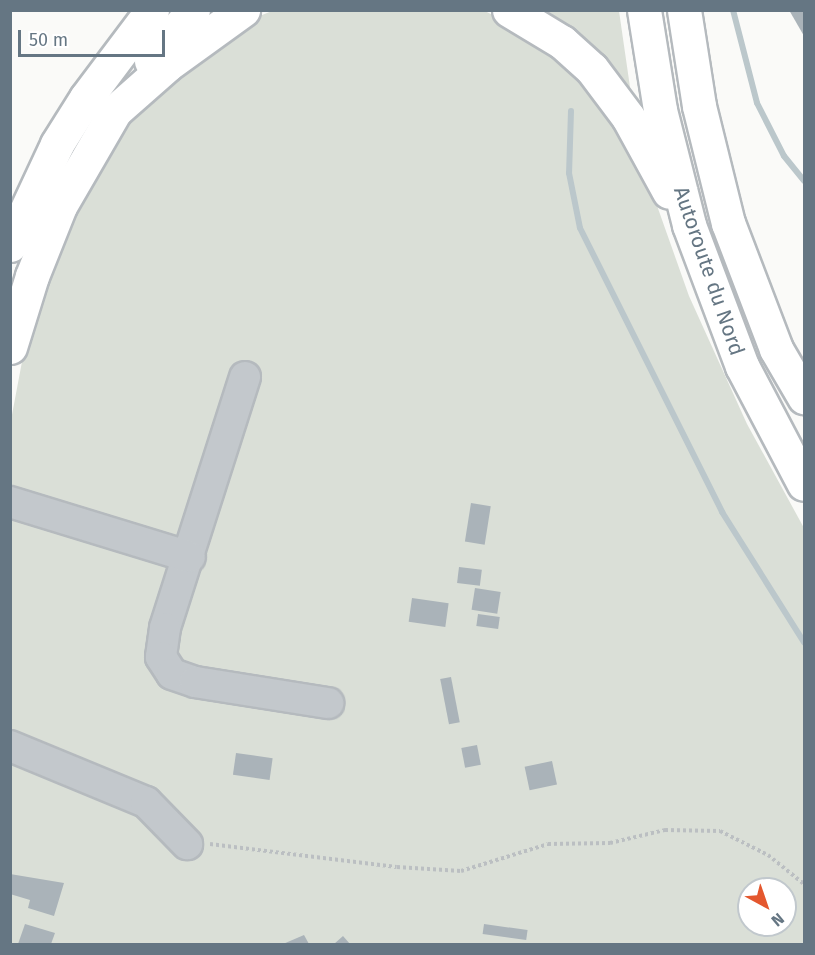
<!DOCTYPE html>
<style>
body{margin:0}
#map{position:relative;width:815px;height:955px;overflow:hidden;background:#fafaf8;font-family:"Fira Sans",sans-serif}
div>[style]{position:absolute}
.green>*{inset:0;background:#dadfd7}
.stream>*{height:6px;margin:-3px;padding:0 3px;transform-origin:3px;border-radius:3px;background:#bbc7cb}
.building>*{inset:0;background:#aab3b9;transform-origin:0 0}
.path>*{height:4px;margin-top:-2px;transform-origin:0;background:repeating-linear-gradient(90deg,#bbbfc2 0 3px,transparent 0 6px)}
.roads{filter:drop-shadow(2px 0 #b5babe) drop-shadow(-2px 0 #b5babe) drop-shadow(0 2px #b5babe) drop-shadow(0 -2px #b5babe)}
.minor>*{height:30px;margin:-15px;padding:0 15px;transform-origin:15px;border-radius:15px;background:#c3c8cc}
.major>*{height:33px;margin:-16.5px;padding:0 16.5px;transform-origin:16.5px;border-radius:16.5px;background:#fff}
.highway>*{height:33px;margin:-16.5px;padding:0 16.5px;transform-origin:16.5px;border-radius:16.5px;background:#fff}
span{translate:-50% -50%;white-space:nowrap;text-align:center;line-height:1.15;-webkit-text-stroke:6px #fff;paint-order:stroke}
.street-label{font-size:21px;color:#657683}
.frame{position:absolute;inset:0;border:12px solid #657683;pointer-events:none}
.north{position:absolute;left:737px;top:877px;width:60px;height:60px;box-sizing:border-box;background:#fff;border:2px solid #c1c8cd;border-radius:50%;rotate:140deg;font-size:16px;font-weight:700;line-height:24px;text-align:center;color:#657683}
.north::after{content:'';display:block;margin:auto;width:21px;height:27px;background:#e4572e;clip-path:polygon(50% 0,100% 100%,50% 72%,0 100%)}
.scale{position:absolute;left:18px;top:30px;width:147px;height:27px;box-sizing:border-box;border:3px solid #657683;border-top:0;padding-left:8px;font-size:18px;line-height:21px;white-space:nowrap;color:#657683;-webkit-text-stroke:4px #fff;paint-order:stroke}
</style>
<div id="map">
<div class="green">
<i style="clip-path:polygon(evenodd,272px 11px,485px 11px,523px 31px,583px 79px,613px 121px,649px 183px,689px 296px,747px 424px,804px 528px,804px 944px,11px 944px,11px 420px,24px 351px,75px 215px,126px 126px,173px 80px,252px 19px,272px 11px,749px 889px,785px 889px,785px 925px,749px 925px,749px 889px)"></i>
<i style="clip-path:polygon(548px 11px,619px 11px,631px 94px,598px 50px)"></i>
</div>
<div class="stream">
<i style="left:733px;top:10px;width:96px;rotate:75.5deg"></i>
<i style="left:757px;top:103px;width:59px;rotate:63deg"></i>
<i style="left:784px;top:156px;width:32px;rotate:51deg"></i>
<i style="left:571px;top:111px;width:62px;rotate:91.8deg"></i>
<i style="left:569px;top:173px;width:56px;rotate:78.7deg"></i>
<i style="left:580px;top:228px;width:318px;rotate:63.4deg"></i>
<i style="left:722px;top:512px;width:154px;rotate:57.8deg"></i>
</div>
<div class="building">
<i style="clip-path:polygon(789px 10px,804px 10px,804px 36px)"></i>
<i style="left:471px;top:503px;width:20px;height:39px;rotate:9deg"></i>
<i style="left:459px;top:567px;width:23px;height:16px;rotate:7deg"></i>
<i style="left:475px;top:588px;width:26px;height:22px;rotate:9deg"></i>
<i style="left:412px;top:598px;width:37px;height:24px;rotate:8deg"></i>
<i style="left:478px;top:614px;width:22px;height:12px;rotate:8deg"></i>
<i style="left:451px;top:677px;width:46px;height:11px;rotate:79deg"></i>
<i style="left:477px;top:745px;width:20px;height:16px;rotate:79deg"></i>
<i style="left:236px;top:753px;width:37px;height:22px;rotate:8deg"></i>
<i style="left:552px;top:761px;width:24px;height:28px;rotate:78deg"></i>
<i style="clip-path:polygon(10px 874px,64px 883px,54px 916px,28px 908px,30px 900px,10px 894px)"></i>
<i style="clip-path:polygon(25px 924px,55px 933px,51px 944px,18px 944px)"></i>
<i style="left:484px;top:924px;width:44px;height:10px;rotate:8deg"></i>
<i style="clip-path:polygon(304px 935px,309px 944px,283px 944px)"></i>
<i style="clip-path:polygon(343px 936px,350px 944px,334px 944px)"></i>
</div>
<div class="path">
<i style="left:210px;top:844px;width:188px;rotate:7deg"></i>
<i style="left:397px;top:867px;width:64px;rotate:3.6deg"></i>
<i style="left:461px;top:871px;width:91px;rotate:-17.2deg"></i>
<i style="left:548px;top:844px;width:62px;rotate:-0.9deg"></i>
<i style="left:610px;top:843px;width:57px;rotate:-13.3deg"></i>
<i style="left:665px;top:830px;width:55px;rotate:1deg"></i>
<i style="left:720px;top:831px;width:54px;rotate:26.6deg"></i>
<i style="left:768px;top:855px;width:46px;rotate:38.9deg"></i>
</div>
<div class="roads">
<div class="minor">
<i style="left:245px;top:377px;width:263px;rotate:107.7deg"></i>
<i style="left:165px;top:628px;width:29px;rotate:98deg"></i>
<i style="left:161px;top:657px;width:20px;rotate:57deg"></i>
<i style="left:172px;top:674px;width:24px;rotate:19deg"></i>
<i style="left:195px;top:682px;width:135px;rotate:9deg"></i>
<i style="left:10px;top:502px;width:188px;rotate:17deg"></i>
<i style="left:10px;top:746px;width:147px;rotate:22.4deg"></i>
<i style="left:146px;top:802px;width:59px;rotate:45.7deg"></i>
</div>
<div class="major">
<i style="left:10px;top:245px;width:111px;rotate:-65deg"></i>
<i style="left:57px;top:144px;width:54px;rotate:-57.8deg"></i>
<i style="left:86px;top:98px;width:110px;rotate:-53.1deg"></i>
<i style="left:10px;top:347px;width:74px;rotate:-72.8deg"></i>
<i style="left:32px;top:276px;width:75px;rotate:-68.2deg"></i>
<i style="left:60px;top:206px;width:110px;rotate:-59.9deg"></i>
</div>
<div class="highway">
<i style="left:509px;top:10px;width:62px;rotate:31.1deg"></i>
<i style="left:562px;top:42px;width:40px;rotate:42deg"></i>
<i style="left:592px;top:69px;width:60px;rotate:53.1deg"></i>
<i style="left:628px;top:117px;width:85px;rotate:61.3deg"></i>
<i style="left:644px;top:10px;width:101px;rotate:80.9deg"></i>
<i style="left:660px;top:110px;width:119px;rotate:75.8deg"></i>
<i style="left:689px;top:225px;width:151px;rotate:69.4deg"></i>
<i style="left:742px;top:366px;width:133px;rotate:62.3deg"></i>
<i style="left:684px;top:10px;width:97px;rotate:81.1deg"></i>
<i style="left:699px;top:106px;width:121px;rotate:76.1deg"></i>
<i style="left:728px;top:223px;width:135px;rotate:69.1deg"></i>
<i style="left:776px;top:349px;width:56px;rotate:59.7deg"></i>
<i style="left:151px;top:61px;width:66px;rotate:-50.5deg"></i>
<i style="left:115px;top:111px;width:69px;rotate:-41.5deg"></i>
<i style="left:167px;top:65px;width:94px;rotate:-35.9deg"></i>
</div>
</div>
<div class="street-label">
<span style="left:709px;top:271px;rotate:71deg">Autoroute du Nord</span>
</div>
<div class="frame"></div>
<div class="north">N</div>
<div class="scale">50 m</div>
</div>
